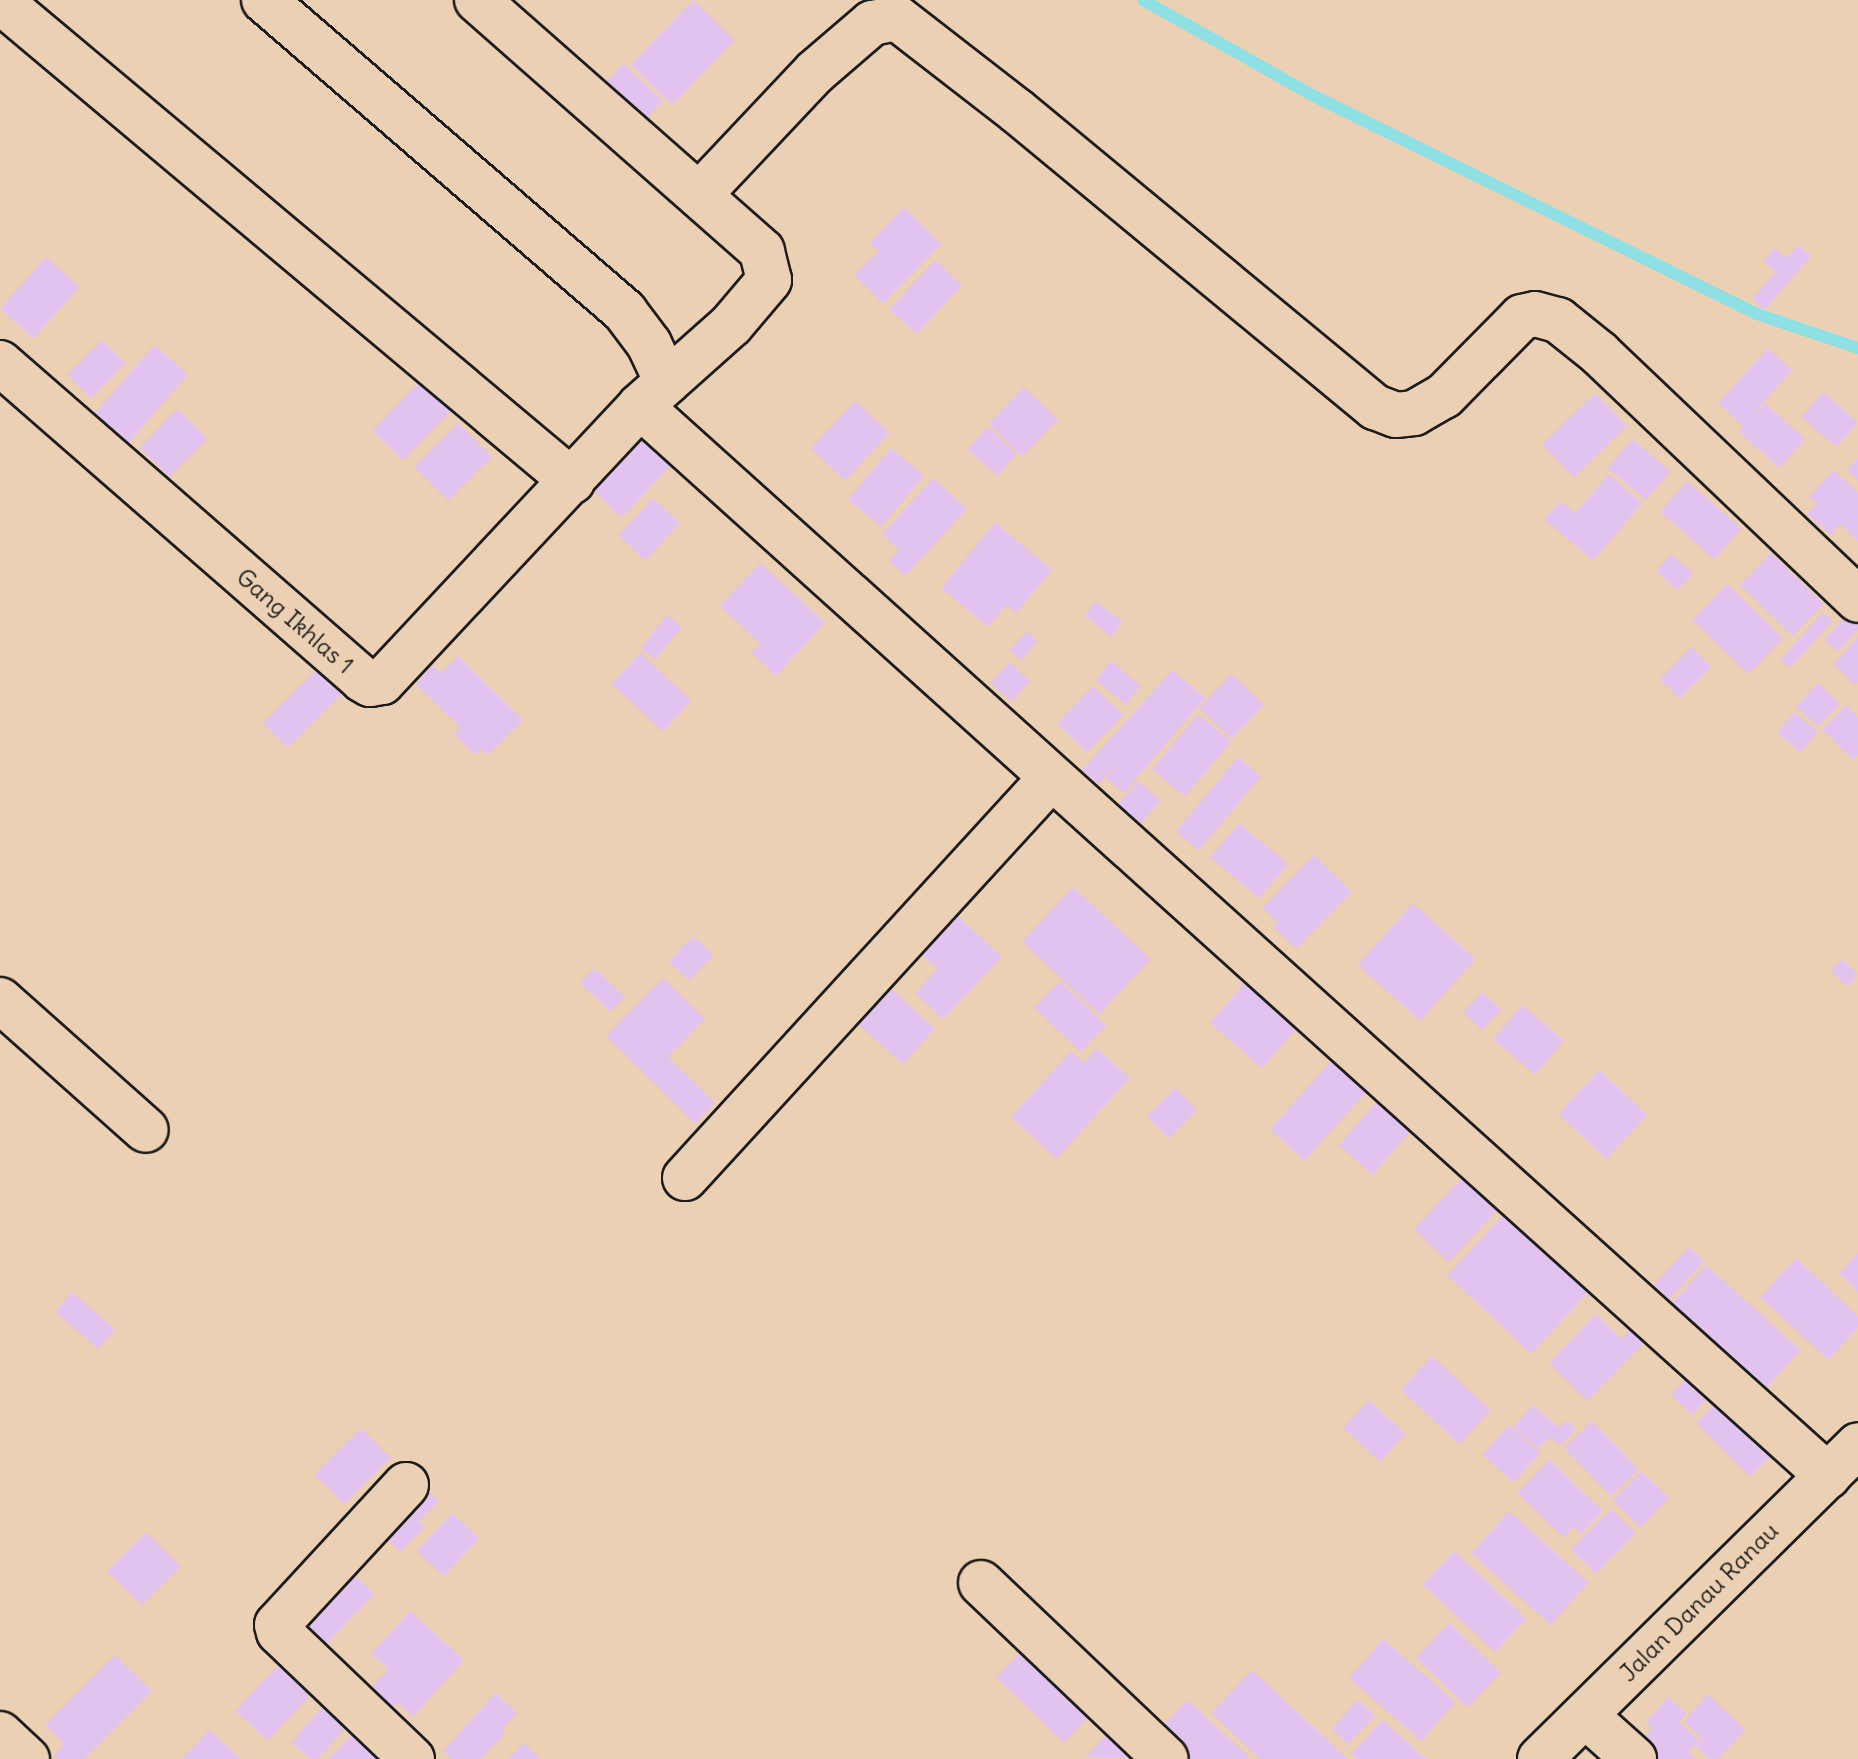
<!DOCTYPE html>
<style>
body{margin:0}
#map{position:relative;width:1858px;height:1759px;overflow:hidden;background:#ecd0b3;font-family:Delius,sans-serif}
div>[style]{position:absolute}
.stream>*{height:12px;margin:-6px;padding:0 6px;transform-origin:6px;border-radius:6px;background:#8ee0e5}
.building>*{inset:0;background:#e2c2ef;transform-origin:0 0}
.roads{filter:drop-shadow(2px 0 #1c1c1c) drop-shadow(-2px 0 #1c1c1c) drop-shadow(0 2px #1c1c1c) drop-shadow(0 -2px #1c1c1c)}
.street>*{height:44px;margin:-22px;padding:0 22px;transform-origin:22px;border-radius:22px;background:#ecd0b3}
.secondary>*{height:44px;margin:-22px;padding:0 22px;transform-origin:22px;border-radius:22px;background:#ecd0b3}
span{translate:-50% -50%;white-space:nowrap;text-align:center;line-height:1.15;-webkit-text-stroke:7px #ecd0b3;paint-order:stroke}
.street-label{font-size:24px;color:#1c1c1c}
</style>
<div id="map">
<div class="stream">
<i style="left:1143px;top:0;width:198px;rotate:29.3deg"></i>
<i style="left:1316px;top:97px;width:491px;rotate:26.2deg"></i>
<i style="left:1757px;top:314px;width:107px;rotate:18.6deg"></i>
</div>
<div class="building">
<i style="left:693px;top:0;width:58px;height:90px;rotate:44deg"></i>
<i style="clip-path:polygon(623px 64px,663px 101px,635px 130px,591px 98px)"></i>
<i style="clip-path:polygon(904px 207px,941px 244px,883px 304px,854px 275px,878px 251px,869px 243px)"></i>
<i style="clip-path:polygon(1798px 245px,1811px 256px,1764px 310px,1752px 299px,1775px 272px,1763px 261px,1774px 248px,1787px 258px)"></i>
<i style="left:46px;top:257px;width:45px;height:69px;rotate:42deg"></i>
<i style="left:935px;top:260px;width:37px;height:67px;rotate:43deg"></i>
<i style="left:102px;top:340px;width:33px;height:49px;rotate:45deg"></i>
<i style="left:154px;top:345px;width:45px;height:102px;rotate:41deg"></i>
<i style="clip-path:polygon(1768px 348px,1792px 370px,1751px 416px,1765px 403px,1805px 439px,1779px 468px,1739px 432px,1743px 426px,1718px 403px)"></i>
<i style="left:420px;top:381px;width:43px;height:69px;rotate:44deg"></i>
<i style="left:1024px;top:387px;width:47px;height:51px;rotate:44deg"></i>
<i style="left:1823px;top:392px;width:46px;height:33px;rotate:41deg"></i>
<i style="left:1595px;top:393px;width:46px;height:74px;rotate:46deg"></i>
<i style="left:855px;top:401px;width:47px;height:65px;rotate:43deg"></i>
<i style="left:177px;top:409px;width:42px;height:54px;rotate:44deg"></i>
<i style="left:458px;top:423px;width:48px;height:62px;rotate:45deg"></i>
<i style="left:635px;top:426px;width:53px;height:76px;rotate:43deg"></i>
<i style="left:987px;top:427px;width:40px;height:30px;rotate:41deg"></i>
<i style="left:1632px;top:439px;width:50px;height:38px;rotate:40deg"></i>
<i style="left:891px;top:448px;width:43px;height:67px;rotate:40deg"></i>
<i style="clip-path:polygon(1858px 458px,1858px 480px,1847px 470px)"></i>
<i style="clip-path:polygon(1833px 470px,1858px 492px,1858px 541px,1840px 524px,1831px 535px,1807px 514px,1817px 503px,1809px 497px)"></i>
<i style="clip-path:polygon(1609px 474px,1642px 503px,1593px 561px,1544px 519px,1560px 501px,1575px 513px)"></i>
<i style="clip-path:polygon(933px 478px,967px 509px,905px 576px,889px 561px,899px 550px,882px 534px)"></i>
<i style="left:1687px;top:481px;width:72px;height:41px;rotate:41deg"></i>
<i style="left:653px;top:498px;width:37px;height:51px;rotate:43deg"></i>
<i style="clip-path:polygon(995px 522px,1052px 570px,1016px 613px,1006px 605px,988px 627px,941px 588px)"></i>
<i style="left:1771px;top:553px;width:73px;height:45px;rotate:44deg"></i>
<i style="left:1671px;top:554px;width:29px;height:23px;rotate:41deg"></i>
<i style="clip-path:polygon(760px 563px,825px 623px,776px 676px,751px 653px,760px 644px,720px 606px)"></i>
<i style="left:1727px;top:584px;width:78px;height:50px;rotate:44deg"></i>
<i style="left:1096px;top:601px;width:34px;height:19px;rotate:38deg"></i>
<i style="clip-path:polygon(1854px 609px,1858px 613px,1858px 630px,1837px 652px,1824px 639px)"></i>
<i style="left:1823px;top:612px;width:13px;height:64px;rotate:42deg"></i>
<i style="left:667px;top:615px;width:19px;height:42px;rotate:39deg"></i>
<i style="left:1027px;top:631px;width:15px;height:26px;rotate:42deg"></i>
<i style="clip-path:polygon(1858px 637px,1858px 682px,1855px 685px,1833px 664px)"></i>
<i style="left:1691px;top:647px;width:28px;height:45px;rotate:44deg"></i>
<i style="left:640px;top:653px;width:70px;height:42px;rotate:43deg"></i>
<i style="clip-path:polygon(458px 656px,523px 720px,488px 755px,482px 749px,475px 755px,453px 734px,460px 727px,415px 684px,433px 665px,441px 673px)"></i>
<i style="left:1111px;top:661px;width:39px;height:24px;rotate:40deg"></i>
<i style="left:1009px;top:662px;width:28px;height:28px;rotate:42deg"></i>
<i style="left:320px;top:666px;width:35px;height:81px;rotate:45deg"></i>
<i style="clip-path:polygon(1172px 670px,1205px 698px,1124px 793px,1106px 778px,1118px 762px,1099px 784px,1082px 770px)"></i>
<i style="left:1231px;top:674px;width:45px;height:47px;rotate:43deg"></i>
<i style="left:1818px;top:683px;width:30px;height:32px;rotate:44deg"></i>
<i style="left:1093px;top:686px;width:42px;height:52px;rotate:44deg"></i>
<i style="clip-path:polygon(1846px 705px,1858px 717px,1858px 755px,1853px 760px,1822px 729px)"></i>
<i style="left:1794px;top:712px;width:31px;height:27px;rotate:40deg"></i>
<i style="left:1198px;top:714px;width:43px;height:72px;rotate:40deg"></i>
<i style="left:1238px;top:757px;width:30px;height:97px;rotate:40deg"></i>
<i style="left:1138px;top:781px;width:30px;height:36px;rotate:41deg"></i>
<i style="left:1239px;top:823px;width:64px;height:45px;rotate:40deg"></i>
<i style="clip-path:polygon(1314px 855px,1352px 892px,1296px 949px,1273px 927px,1277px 922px,1262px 908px)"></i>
<i style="left:1073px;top:887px;width:106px;height:75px;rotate:43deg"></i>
<i style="left:1413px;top:903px;width:84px;height:83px;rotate:42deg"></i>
<i style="clip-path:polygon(947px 906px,1002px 957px,943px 1019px,915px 993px,937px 969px,910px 944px)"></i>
<i style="left:693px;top:936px;width:28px;height:35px;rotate:44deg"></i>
<i style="left:1842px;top:959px;width:23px;height:16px;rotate:45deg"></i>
<i style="left:594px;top:968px;width:42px;height:21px;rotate:43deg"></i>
<i style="left:1255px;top:971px;width:69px;height:69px;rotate:41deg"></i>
<i style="clip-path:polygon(663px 978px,705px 1019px,668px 1057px,715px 1103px,695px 1124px,606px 1036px)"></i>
<i style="left:882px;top:981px;width:71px;height:48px;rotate:42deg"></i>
<i style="left:1060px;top:981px;width:64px;height:37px;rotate:44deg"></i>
<i style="left:1482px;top:992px;width:26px;height:28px;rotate:43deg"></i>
<i style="left:1522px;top:1005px;width:55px;height:45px;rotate:40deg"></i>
<i style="clip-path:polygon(1097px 1048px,1130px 1078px,1056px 1159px,1011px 1117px,1071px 1051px,1084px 1063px)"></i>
<i style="left:1331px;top:1061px;width:47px;height:92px;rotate:42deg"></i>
<i style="left:1599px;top:1070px;width:66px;height:60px;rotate:43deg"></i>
<i style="left:1175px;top:1088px;width:31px;height:40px;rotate:45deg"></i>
<i style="left:1380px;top:1098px;width:45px;height:63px;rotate:41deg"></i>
<i style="left:1471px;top:1168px;width:48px;height:84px;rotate:43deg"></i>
<i style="left:1507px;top:1211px;width:115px;height:88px;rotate:43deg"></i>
<i style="left:1689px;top:1247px;width:21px;height:52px;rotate:43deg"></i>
<i style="clip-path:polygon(1858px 1253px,1858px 1292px,1839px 1273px)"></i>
<i style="clip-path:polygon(1796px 1258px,1858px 1316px,1858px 1328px,1828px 1360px,1760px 1297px)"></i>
<i style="left:1706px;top:1265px;width:127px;height:52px;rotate:42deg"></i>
<i style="left:72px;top:1292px;width:57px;height:26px;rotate:41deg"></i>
<i style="clip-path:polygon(1596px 1314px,1621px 1339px,1634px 1325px,1649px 1338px,1587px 1401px,1549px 1363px)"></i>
<i style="left:1432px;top:1356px;width:80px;height:46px;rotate:43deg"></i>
<i style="left:1693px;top:1370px;width:29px;height:34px;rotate:41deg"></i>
<i style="left:1721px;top:1398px;width:76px;height:35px;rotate:45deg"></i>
<i style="left:1369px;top:1400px;width:50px;height:38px;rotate:43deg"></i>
<i style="clip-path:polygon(1533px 1405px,1559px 1428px,1566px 1420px,1576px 1429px,1560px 1446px,1549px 1437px,1538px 1449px,1513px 1427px)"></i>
<i style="left:1592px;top:1421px;width:67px;height:39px;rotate:46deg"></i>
<i style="left:1509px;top:1425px;width:42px;height:40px;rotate:42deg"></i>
<i style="left:361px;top:1428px;width:42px;height:66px;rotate:45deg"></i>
<i style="clip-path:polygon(1549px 1460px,1603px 1511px,1581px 1534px,1573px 1527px,1563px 1537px,1517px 1493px)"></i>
<i style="left:1641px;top:1471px;width:39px;height:41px;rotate:44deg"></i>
<i style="clip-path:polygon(425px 1488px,439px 1501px,419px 1521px,425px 1527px,400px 1552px,381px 1533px)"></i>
<i style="left:1611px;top:1509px;width:35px;height:57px;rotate:45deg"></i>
<i style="left:1509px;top:1511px;width:107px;height:57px;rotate:42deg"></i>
<i style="left:452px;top:1513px;width:37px;height:52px;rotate:43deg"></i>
<i style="left:146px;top:1532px;width:49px;height:55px;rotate:45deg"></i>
<i style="left:1454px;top:1551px;width:99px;height:46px;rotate:43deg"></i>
<i style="left:344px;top:1565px;width:42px;height:74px;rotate:44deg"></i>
<i style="clip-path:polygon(410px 1611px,464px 1660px,413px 1717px,397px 1702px,393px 1708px,371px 1688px,388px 1669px,371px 1654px)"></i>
<i style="left:1449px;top:1623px;width:72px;height:48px;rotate:44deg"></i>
<i style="left:1383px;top:1639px;width:96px;height:52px;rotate:41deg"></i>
<i style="left:1032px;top:1640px;width:94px;height:52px;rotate:44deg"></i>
<i style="left:292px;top:1650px;width:44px;height:83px;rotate:43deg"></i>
<i style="clip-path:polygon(115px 1655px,152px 1691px,84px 1759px,58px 1759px,54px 1755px,64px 1744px,45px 1725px)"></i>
<i style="clip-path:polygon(1252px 1670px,1348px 1759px,1260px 1759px,1211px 1713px)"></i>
<i style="clip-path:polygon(334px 1693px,358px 1714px,318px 1759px,310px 1759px,291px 1743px)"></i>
<i style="clip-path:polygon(495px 1693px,517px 1713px,502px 1729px,506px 1732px,481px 1759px,451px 1759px,443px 1751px)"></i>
<i style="clip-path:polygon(1708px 1694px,1745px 1730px,1718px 1759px,1709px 1759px,1695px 1746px,1702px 1739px,1684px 1721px)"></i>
<i style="clip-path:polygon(1668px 1697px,1686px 1713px,1679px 1722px,1699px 1740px,1688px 1753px,1695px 1759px,1646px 1759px,1634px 1747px,1652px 1728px,1646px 1722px)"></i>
<i style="clip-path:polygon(1187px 1700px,1249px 1757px,1247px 1759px,1177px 1759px,1153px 1736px)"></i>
<i style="left:1358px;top:1700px;width:23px;height:39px;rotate:43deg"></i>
<i style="clip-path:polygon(367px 1719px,392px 1743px,377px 1759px,328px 1759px)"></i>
<i style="clip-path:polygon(1382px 1720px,1426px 1759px,1357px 1759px,1351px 1754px)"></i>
<i style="clip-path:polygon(1119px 1722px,1159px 1759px,1085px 1757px)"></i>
<i style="clip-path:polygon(209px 1730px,241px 1759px,182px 1759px)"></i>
<i style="clip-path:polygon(524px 1743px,540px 1759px,508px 1759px)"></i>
</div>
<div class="roads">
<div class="street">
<i style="left:264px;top:0;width:477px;rotate:40.8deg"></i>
<i style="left:625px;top:312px;width:40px;rotate:53deg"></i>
<i style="left:649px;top:344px;width:42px;rotate:64.7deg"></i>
<i style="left:0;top:1px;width:747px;rotate:40deg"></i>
<i style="left:699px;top:195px;width:169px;rotate:-46.7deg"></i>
<i style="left:815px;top:72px;width:75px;rotate:-40.7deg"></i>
<i style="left:872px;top:23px;width:25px;rotate:-11deg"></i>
<i style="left:897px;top:18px;width:152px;rotate:37.8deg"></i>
<i style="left:1017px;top:111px;width:465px;rotate:39.6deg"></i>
<i style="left:1375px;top:407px;width:22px;rotate:21deg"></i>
<i style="left:1396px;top:415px;width:18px;rotate:-6deg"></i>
<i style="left:1414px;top:413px;width:34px;rotate:-30deg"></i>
<i style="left:1444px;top:396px;width:111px;rotate:-45.4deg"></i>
<i style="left:1522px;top:317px;width:13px;rotate:-13deg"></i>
<i style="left:1535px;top:314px;width:24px;rotate:15deg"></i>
<i style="left:1558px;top:320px;width:53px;rotate:38.8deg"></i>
<i style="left:1599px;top:353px;width:358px;rotate:43.6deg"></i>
<i style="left:0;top:363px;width:482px;rotate:41.1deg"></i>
<i style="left:363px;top:680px;width:8px;rotate:30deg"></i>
<i style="left:370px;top:684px;width:12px;rotate:-9deg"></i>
<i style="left:382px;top:682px;width:378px;rotate:-46.9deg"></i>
<i style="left:640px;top:406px;width:122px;rotate:-41.7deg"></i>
<i style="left:731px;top:325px;width:59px;rotate:-49.8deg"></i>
<i style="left:769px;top:280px;width:30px;rotate:-104deg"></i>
<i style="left:762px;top:251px;width:380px;rotate:-138.6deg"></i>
<i style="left:640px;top:406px;width:1599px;rotate:42.01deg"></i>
<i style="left:0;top:1000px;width:195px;rotate:41.7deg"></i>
<i style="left:685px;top:1178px;width:542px;rotate:-47.54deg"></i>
<i style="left:406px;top:1485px;width:190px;rotate:132.7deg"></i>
<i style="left:277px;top:1625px;width:7px;rotate:74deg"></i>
<i style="left:279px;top:1632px;width:184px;rotate:43.7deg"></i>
<i style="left:981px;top:1583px;width:255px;rotate:43.6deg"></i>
<i style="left:1585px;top:1715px;width:66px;rotate:41.9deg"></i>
<i style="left:0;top:1734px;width:37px;rotate:43deg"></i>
</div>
<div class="secondary">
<i style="left:1540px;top:1759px;width:447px;rotate:-44.6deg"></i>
</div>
</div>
<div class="street-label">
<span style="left:295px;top:621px;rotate:41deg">Gang Ikhlas 1</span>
<span style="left:1699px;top:1602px;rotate:-45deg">Jalan Danau Ranau</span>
</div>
</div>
